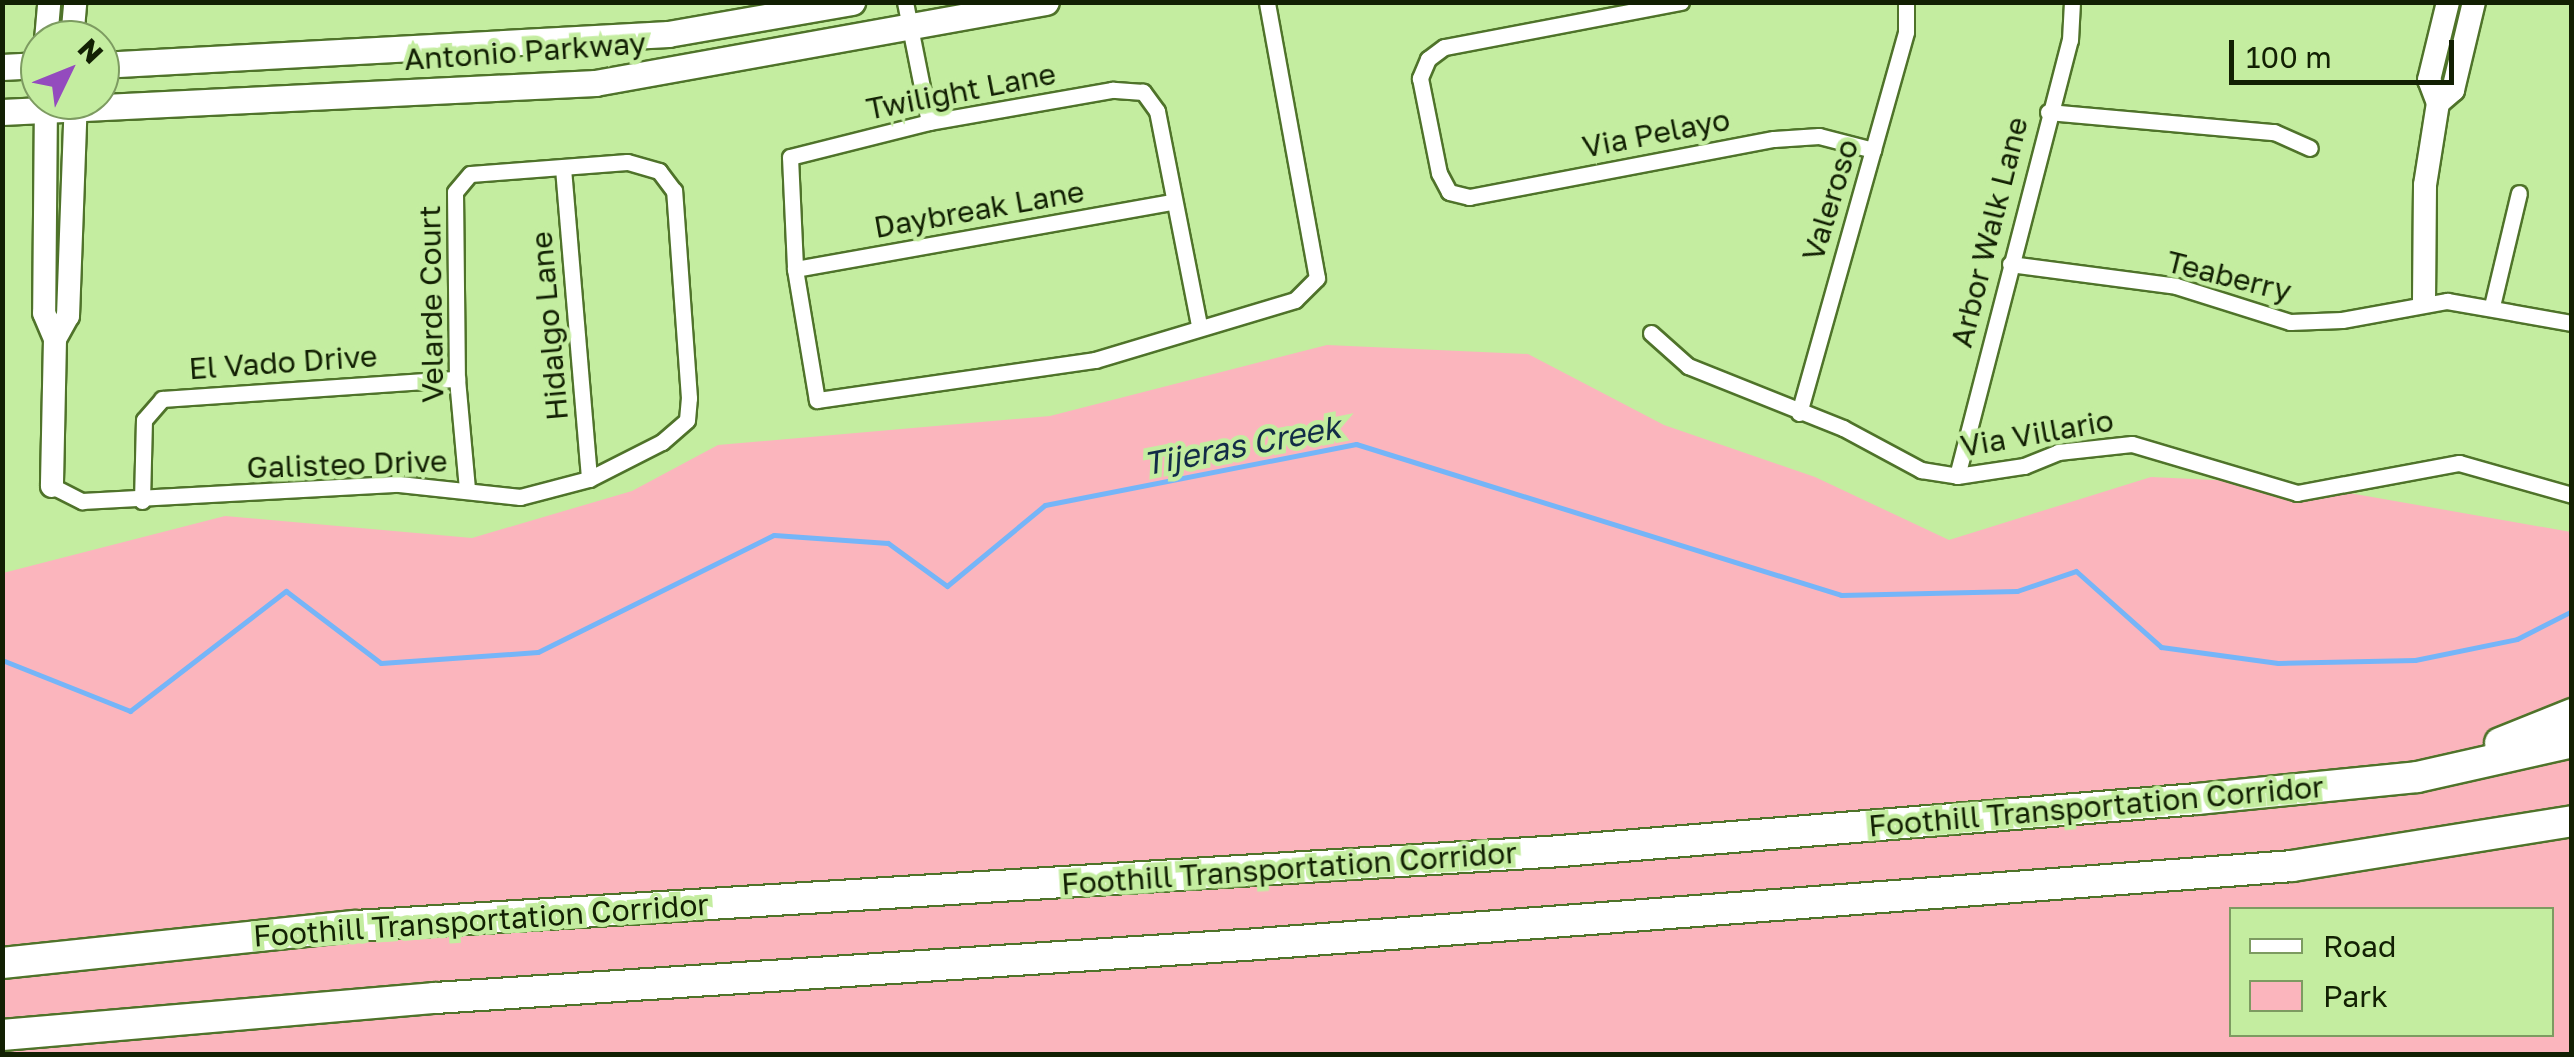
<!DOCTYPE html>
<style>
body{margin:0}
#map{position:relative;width:2574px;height:1057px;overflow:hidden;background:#c4eda0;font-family:"Golos Text",sans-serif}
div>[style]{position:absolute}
.green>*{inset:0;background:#fbb5bd}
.stream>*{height:5px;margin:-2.5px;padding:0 2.5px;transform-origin:2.5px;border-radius:2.5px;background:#75b5f8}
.roads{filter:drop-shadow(2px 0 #4f732a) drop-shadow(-2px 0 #4f732a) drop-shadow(0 2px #4f732a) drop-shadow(0 -2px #4f732a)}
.street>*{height:15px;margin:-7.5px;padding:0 7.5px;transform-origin:7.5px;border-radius:7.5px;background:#fff}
.secondary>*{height:22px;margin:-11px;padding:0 11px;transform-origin:11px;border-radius:11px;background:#fff}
.primary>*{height:25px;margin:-12.5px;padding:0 12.5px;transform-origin:12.5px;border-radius:12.5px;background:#fff}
.highway>*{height:30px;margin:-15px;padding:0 15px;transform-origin:15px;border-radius:15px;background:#fff}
span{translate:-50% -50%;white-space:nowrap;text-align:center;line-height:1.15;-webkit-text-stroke:9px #c4eda0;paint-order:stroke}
.street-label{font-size:30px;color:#122003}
.water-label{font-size:32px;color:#122c47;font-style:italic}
.frame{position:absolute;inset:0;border:5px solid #122003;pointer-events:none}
.legend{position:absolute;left:2229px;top:907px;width:325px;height:130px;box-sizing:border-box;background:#c4eda0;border:2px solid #7d9b61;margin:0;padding:12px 18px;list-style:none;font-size:30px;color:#122003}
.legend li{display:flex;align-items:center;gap:20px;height:50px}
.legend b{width:50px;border:2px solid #7d9b61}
.north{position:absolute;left:20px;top:20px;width:100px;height:100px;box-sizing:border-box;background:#c4eda0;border:2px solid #7d9b61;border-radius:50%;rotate:47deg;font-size:28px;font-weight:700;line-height:40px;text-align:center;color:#122003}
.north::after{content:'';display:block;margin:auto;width:35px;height:45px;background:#944bbe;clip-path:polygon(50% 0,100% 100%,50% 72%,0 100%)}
.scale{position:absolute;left:2229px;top:40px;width:225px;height:45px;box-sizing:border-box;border:5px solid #122003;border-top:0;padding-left:12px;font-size:30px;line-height:35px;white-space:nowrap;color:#122003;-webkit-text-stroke:8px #c4eda0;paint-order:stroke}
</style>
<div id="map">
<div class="green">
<i style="clip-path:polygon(evenodd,1327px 345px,1528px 354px,1664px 425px,1815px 477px,1949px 540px,2151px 477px,2298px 484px,2571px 532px,2571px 1054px,3px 1054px,3px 573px,225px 516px,472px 538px,632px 491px,718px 445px,1050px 416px,1327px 345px,2232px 910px,2552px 910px,2552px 1034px,2232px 1034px,2232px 910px)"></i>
</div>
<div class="stream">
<i style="left:2px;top:660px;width:138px;rotate:21.7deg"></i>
<i style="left:130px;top:711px;width:197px;rotate:-37.6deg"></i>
<i style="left:286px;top:591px;width:119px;rotate:37.2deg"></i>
<i style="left:381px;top:663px;width:157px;rotate:-4deg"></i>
<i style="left:538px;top:652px;width:263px;rotate:-26.4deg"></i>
<i style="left:774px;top:535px;width:114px;rotate:4deg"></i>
<i style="left:888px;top:543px;width:73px;rotate:36.1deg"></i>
<i style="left:947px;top:586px;width:127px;rotate:-39.6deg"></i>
<i style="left:1045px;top:505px;width:317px;rotate:-11.1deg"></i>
<i style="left:1356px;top:444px;width:508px;rotate:17.29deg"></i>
<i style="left:1841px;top:595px;width:176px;rotate:-1.3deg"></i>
<i style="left:2017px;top:591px;width:62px;rotate:-18.7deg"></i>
<i style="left:2076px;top:571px;width:114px;rotate:41.8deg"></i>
<i style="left:2161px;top:647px;width:118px;rotate:7.8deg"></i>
<i style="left:2278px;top:663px;width:137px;rotate:-1.3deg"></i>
<i style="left:2415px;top:660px;width:104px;rotate:-11.6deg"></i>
<i style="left:2517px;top:639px;width:62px;rotate:-27deg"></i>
</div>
<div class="roads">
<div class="street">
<i style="left:905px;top:2px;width:122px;rotate:78.7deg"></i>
<i style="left:1681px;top:2px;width:241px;rotate:169.2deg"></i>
<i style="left:1444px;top:47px;width:20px;rotate:143deg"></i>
<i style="left:1428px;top:59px;width:21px;rotate:113deg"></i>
<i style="left:1420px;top:78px;width:97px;rotate:78.7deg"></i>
<i style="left:1439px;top:173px;width:21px;rotate:62deg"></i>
<i style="left:1449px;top:192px;width:21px;rotate:14deg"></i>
<i style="left:1469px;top:197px;width:310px;rotate:-10.8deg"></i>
<i style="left:1774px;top:139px;width:45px;rotate:-3.8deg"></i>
<i style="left:1819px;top:136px;width:56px;rotate:14.5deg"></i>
<i style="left:2048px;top:112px;width:227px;rotate:5.1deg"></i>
<i style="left:2274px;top:132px;width:39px;rotate:24deg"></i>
<i style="left:563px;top:168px;width:312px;rotate:85.2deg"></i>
<i style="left:2010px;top:264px;width:167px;rotate:7.5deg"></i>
<i style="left:2176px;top:286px;width:120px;rotate:17.5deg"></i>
<i style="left:2290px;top:322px;width:52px;rotate:-2.2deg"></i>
<i style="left:2342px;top:320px;width:107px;rotate:-10.3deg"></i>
<i style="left:2447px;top:301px;width:127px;rotate:10deg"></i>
<i style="left:795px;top:269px;width:384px;rotate:-10.1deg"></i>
<i style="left:2492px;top:306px;width:116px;rotate:-76.6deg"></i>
<i style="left:1199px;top:325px;width:218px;rotate:-101.1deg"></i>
<i style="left:1157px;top:111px;width:24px;rotate:-126deg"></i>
<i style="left:1143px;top:92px;width:31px;rotate:-176deg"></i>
<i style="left:1112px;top:90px;width:186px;rotate:170.1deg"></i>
<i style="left:929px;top:122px;width:143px;rotate:165.9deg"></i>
<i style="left:790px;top:157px;width:112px;rotate:87.4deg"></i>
<i style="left:795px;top:269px;width:133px;rotate:80.5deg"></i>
<i style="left:817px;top:400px;width:281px;rotate:-8.2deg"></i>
<i style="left:1095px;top:360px;width:209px;rotate:-16.7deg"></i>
<i style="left:1295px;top:300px;width:31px;rotate:-45deg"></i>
<i style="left:1317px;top:278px;width:280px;rotate:-100.3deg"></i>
<i style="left:1651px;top:333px;width:50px;rotate:41.7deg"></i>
<i style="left:1688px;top:366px;width:167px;rotate:21.8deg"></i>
<i style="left:1843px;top:428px;width:89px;rotate:28.3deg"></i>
<i style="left:1921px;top:470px;width:36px;rotate:9deg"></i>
<i style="left:1957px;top:476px;width:68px;rotate:-8.5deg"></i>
<i style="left:2024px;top:466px;width:37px;rotate:-22deg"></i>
<i style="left:2058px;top:452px;width:74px;rotate:-6.2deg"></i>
<i style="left:2132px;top:444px;width:172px;rotate:16.5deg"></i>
<i style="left:2297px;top:493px;width:165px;rotate:-10.5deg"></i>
<i style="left:2459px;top:463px;width:117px;rotate:15.8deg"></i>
<i style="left:1799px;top:413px;width:396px;rotate:-74.3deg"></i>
<i style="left:1906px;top:32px;width:30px;rotate:-90deg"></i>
<i style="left:1957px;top:476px;width:450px;rotate:-75.5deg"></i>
<i style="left:2070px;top:40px;width:38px;rotate:-87deg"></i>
<i style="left:52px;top:486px;width:34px;rotate:27deg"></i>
<i style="left:82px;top:501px;width:317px;rotate:-3.1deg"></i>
<i style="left:399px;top:484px;width:122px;rotate:6.1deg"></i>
<i style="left:520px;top:497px;width:71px;rotate:-14.6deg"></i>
<i style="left:589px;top:479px;width:82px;rotate:-26.9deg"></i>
<i style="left:662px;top:442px;width:33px;rotate:-41deg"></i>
<i style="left:687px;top:420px;width:22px;rotate:-85deg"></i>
<i style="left:689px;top:398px;width:208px;rotate:-94.1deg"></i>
<i style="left:674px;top:191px;width:25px;rotate:-127deg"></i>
<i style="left:659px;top:171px;width:33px;rotate:-164deg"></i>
<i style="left:627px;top:162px;width:157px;rotate:175.6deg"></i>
<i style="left:470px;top:174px;width:23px;rotate:130deg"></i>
<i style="left:455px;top:192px;width:187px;rotate:89.4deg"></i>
<i style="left:457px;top:379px;width:110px;rotate:84.8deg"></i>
<i style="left:142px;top:501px;width:81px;rotate:-88.6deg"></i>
<i style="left:144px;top:420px;width:28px;rotate:-49deg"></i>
<i style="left:162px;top:399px;width:296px;rotate:-3.9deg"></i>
</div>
<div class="secondary">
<i style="left:46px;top:40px;width:38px;rotate:-85deg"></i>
<i style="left:72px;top:40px;width:38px;rotate:-85deg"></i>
<i style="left:46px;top:100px;width:213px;rotate:90.5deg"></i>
<i style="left:44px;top:313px;width:28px;rotate:67deg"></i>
<i style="left:55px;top:339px;width:147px;rotate:91.2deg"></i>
<i style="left:2438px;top:103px;width:20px;rotate:-41deg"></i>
<i style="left:2453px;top:90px;width:90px;rotate:-76.6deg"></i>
<i style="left:2424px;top:301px;width:116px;rotate:-89.5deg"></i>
<i style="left:2425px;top:185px;width:83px;rotate:-81deg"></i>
<i style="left:2438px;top:103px;width:25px;rotate:-111deg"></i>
<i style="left:2429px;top:80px;width:80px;rotate:-76.3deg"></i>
<i style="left:55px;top:339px;width:26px;rotate:-61deg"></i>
<i style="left:68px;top:316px;width:216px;rotate:-87.9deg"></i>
</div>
<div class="primary">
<i style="left:100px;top:65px;width:569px;rotate:-3.12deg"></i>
<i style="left:668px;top:34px;width:187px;rotate:-9.9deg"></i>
<i style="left:2px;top:67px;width:38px;rotate:-3deg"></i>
<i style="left:2px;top:112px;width:594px;rotate:-2.8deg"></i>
<i style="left:595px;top:83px;width:458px;rotate:-10.2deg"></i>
</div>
<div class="highway">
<i style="left:2500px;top:743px;width:78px;rotate:-21.9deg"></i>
<i style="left:2px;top:963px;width:356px;rotate:-6deg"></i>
<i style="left:356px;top:926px;width:1207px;rotate:-3.56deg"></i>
<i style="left:1561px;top:851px;width:638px;rotate:-4.67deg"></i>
<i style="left:2197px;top:799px;width:221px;rotate:-5.7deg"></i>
<i style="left:2417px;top:777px;width:159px;rotate:-12.7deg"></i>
<i style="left:2px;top:1035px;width:435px;rotate:-4.9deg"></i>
<i style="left:435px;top:998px;width:825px;rotate:-3.75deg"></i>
<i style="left:1258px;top:944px;width:1037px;rotate:-4.31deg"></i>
<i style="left:2292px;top:866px;width:284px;rotate:-9.1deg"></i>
</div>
</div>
<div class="street-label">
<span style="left:525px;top:51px;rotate:-4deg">Antonio Parkway</span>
<span style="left:961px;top:91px;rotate:-11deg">Twilight Lane</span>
<span style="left:1656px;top:133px;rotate:-11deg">Via Pelayo</span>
<span style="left:1830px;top:200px;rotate:-73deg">Valeroso</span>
<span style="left:979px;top:209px;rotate:-10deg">Daybreak Lane</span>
<span style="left:1989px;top:232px;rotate:-76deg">Arbor Walk Lane</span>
<span style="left:2229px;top:276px;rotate:14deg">Teaberry</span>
<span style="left:431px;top:304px;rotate:-91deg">Velarde Court</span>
<span style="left:549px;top:326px;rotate:-95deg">Hidalgo Lane</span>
<span style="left:283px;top:362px;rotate:-4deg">El Vado Drive</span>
<span style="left:2037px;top:433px;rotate:-10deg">Via Villario</span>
<span style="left:347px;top:464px;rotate:-2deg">Galisteo Drive</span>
<span style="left:2096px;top:806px;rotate:-5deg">Foothill Transportation Corridor</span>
<span style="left:1289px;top:868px;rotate:-4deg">Foothill Transportation Corridor</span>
<span style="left:481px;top:920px;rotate:-4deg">Foothill Transportation Corridor</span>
</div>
<div class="water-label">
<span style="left:1242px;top:445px;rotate:-11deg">Tijeras Creek</span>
</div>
<div class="frame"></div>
<ul class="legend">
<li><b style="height:12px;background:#fff"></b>Road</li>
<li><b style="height:28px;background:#fbb5bd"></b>Park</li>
</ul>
<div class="north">N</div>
<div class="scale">100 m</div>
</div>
